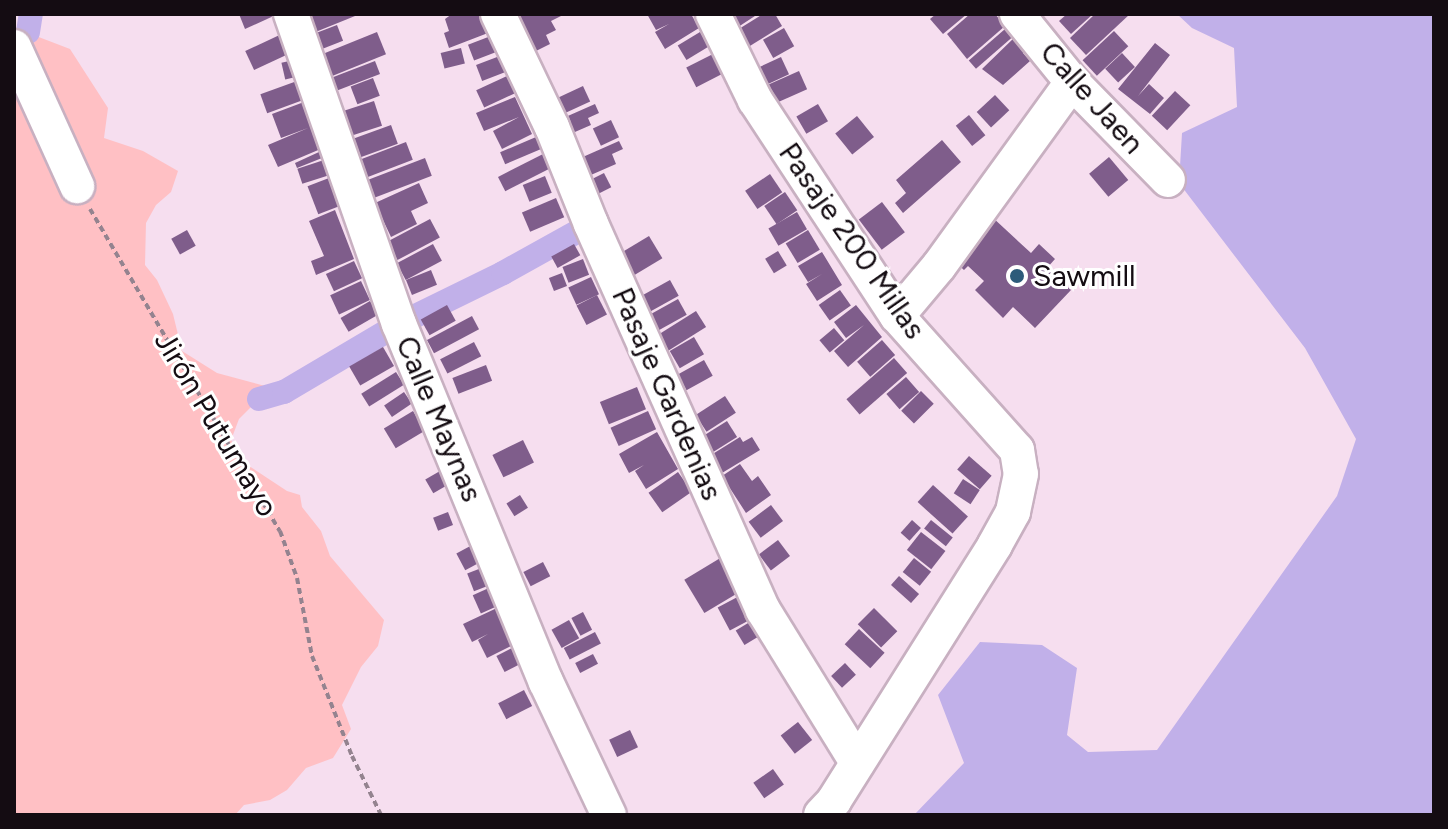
<!DOCTYPE html>
<meta charset="utf-8">
<style>
body{margin:0}
#map{position:relative;width:1448px;height:829px;overflow:hidden;background:#f6deef;font-family:Figtree,sans-serif}
div>[style]{position:absolute}
.green>*{inset:0;background:#ffc0c4}
.water>*{inset:0;background:#c1b0e9}
.canal>*{height:24px;margin:-12px;padding:0 12px;transform-origin:12px;border-radius:12px;background:#c1b0e9}
.building>*{inset:0;background:#7f5d8b;transform-origin:0 0}
.path>*{height:4px;margin-top:-2px;transform-origin:0;background:repeating-linear-gradient(90deg,#94838f 0 6px,transparent 0 10px)}
.roads{filter:drop-shadow(2px 0 #c8b0c1) drop-shadow(-2px 0 #c8b0c1) drop-shadow(0 2px #c8b0c1) drop-shadow(0 -2px #c8b0c1)}
.minor>*{height:34px;margin:-17px;padding:0 17px;transform-origin:17px;border-radius:17px;background:#fff}
.dots>*{width:22px;height:22px;translate:-50% -50%;box-sizing:border-box;border:4px solid #fff;border-radius:50%}
span{translate:-50% -50%;white-space:nowrap;text-align:center;line-height:1.15;-webkit-text-stroke:6px #fff;paint-order:stroke}
.street-label{font-size:30px;color:#140c12}
.poi-label{font-size:30px;color:#140c12}
.left{translate:0 -50%;text-align:left}
.frame{position:absolute;inset:0;border:16px solid #140c12;pointer-events:none}
</style>
<div id="map">
<div class="green">
<i style="clip-path:polygon(23px 31px,70px 49px,108px 108px,104px 138px,143px 151px,178px 171px,171px 192px,156px 205px,146px 223px,145px 265px,157px 280px,173px 314px,182px 351px,217px 373px,265px 386px,259px 399px,239px 419px,231px 440px,243px 462px,287px 491px,300px 495px,302px 507px,321px 531px,330px 556px,384px 620px,378px 646px,361px 667px,342px 705px,351px 729px,333px 758px,306px 768px,287px 790px,270px 800px,244px 805px,235px 815px,14px 815px,14px 37px)"></i>
</div>
<div class="water">
<i style="clip-path:polygon(1177px 14px,1434px 14px,1434px 815px,914px 815px,964px 763px,938px 695px,980px 642px,1042px 645px,1077px 668px,1067px 735px,1088px 752px,1157px 750px,1337px 496px,1356px 439px,1305px 348px,1179px 183px,1182px 133px,1237px 107px,1234px 48px,1192px 28px)"></i>
</div>
<div class="canal">
<i style="left:28px;top:32px;width:18px;rotate:-81deg"></i>
<i style="left:259px;top:399px;width:26px;rotate:-16deg"></i>
<i style="left:284px;top:392px;width:134px;rotate:-30.6deg"></i>
<i style="left:399px;top:324px;width:116px;rotate:-26.1deg"></i>
<i style="left:503px;top:273px;width:101px;rotate:-29.1deg"></i>
</div>
<div class="building">
<i style="clip-path:polygon(239px 14px,278px 14px,245px 29px)"></i>
<i style="clip-path:polygon(305px 14px,360px 14px,313px 33px)"></i>
<i style="clip-path:polygon(452px 14px,480px 14px,488px 33px,449px 48px,444px 33px,449px 31px,445px 19px)"></i>
<i style="clip-path:polygon(520px 14px,565px 14px,551px 21px,556px 30px,546px 35px,550px 44px,526px 56px,510px 19px)"></i>
<i style="clip-path:polygon(647px 14px,691px 14px,699px 28px,665px 49px,655px 32px,669px 24px,656px 30px)"></i>
<i style="clip-path:polygon(726px 14px,758px 14px,732px 31px)"></i>
<i style="clip-path:polygon(763px 14px,775px 14px,782px 26px,745px 49px,734px 32px)"></i>
<i style="clip-path:polygon(936px 14px,967px 14px,943px 34px,930px 19px)"></i>
<i style="clip-path:polygon(970px 14px,995px 14px,1005px 26px,967px 59px,947px 34px)"></i>
<i style="clip-path:polygon(1067px 14px,1093px 14px,1071px 34px,1059px 21px)"></i>
<i style="clip-path:polygon(1095px 14px,1130px 14px,1086px 55px,1070px 38px)"></i>
<i style="left:337px;top:25px;width:17px;height:28px;rotate:69deg"></i>
<i style="left:784px;top:28px;width:21px;height:24px;rotate:61deg"></i>
<i style="left:1005px;top:29px;width:11px;height:48px;rotate:49deg"></i>
<i style="left:1114px;top:31px;width:21px;height:43px;rotate:47deg"></i>
<i style="left:286px;top:32px;width:21px;height:45px;rotate:65deg"></i>
<i style="left:377px;top:32px;width:24px;height:60px;rotate:68deg"></i>
<i style="left:700px;top:32px;width:17px;height:26px;rotate:59deg"></i>
<i style="left:496px;top:34px;width:17px;height:30px;rotate:69deg"></i>
<i style="clip-path:polygon(1017px 35px,1029px 47px,1023px 53px,1030px 61px,1003px 85px,982px 69px)"></i>
<i style="clip-path:polygon(1155px 43px,1170px 55px,1138px 96px,1149px 84px,1164px 98px,1150px 114px,1118px 89px)"></i>
<i style="left:461px;top:48px;width:16px;height:21px;rotate:76deg"></i>
<i style="left:1122px;top:53px;width:19px;height:23px;rotate:47deg"></i>
<i style="left:505px;top:54px;width:17px;height:31px;rotate:69deg"></i>
<i style="left:713px;top:54px;width:22px;height:30px;rotate:63deg"></i>
<i style="left:781px;top:57px;width:19px;height:28px;rotate:65deg"></i>
<i style="left:298px;top:59px;width:17px;height:17px;rotate:77deg"></i>
<i style="left:375px;top:61px;width:14px;height:48px;rotate:69deg"></i>
<i style="left:799px;top:71px;width:20px;height:37px;rotate:66deg"></i>
<i style="left:507px;top:76px;width:19px;height:34px;rotate:65deg"></i>
<i style="left:373px;top:78px;width:19px;height:24px;rotate:69deg"></i>
<i style="left:297px;top:81px;width:20px;height:39px;rotate:70deg"></i>
<i style="left:583px;top:86px;width:17px;height:36px;rotate:65deg"></i>
<i style="left:1175px;top:91px;width:21px;height:34px;rotate:43deg"></i>
<i style="left:995px;top:95px;width:21px;height:25px;rotate:47deg"></i>
<i style="clip-path:polygon(515px 97px,532px 134px,502px 149px,493px 131px,519px 117px,484px 131px,476px 113px)"></i>
<i style="left:374px;top:101px;width:26px;height:34px;rotate:72deg"></i>
<i style="clip-path:polygon(304px 102px,323px 148px,278px 167px,268px 145px,308px 128px,281px 138px,272px 114px)"></i>
<i style="clip-path:polygon(595px 104px,599px 113px,588px 118px,591px 125px,568px 135px,561px 119px)"></i>
<i style="left:818px;top:104px;width:20px;height:25px;rotate:60deg"></i>
<i style="left:969px;top:115px;width:26px;height:17px;rotate:51deg"></i>
<i style="left:857px;top:116px;width:27px;height:28px;rotate:51deg"></i>
<i style="left:611px;top:120px;width:19px;height:20px;rotate:65deg"></i>
<i style="left:391px;top:125px;width:20px;height:44px;rotate:70deg"></i>
<i style="left:536px;top:137px;width:13px;height:39px;rotate:67deg"></i>
<i style="clip-path:polygon(942px 140px,961px 162px,903px 213px,895px 203px,906px 193px,896px 180px)"></i>
<i style="clip-path:polygon(619px 141px,623px 149px,612px 154px,616px 164px,584px 178px,576px 160px)"></i>
<i style="left:406px;top:142px;width:19px;height:53px;rotate:69deg"></i>
<i style="clip-path:polygon(319px 152px,322px 158px,297px 168px,295px 163px)"></i>
<i style="left:547px;top:152px;width:16px;height:55px;rotate:63deg"></i>
<i style="left:1109px;top:157px;width:30px;height:26px;rotate:50deg"></i>
<i style="left:425px;top:158px;width:19px;height:65px;rotate:69deg"></i>
<i style="left:324px;top:160px;width:16px;height:28px;rotate:72deg"></i>
<i style="left:604px;top:173px;width:16px;height:20px;rotate:63deg"></i>
<i style="left:770px;top:174px;width:22px;height:30px;rotate:56deg"></i>
<i style="left:545px;top:176px;width:18px;height:24px;rotate:68deg"></i>
<i style="left:329px;top:178px;width:30px;height:23px;rotate:69deg"></i>
<i style="clip-path:polygon(419px 183px,428px 203px,411px 211px,417px 224px,391px 237px,375px 203px)"></i>
<i style="left:785px;top:192px;width:22px;height:25px;rotate:56deg"></i>
<i style="left:556px;top:198px;width:21px;height:37px;rotate:67deg"></i>
<i style="left:882px;top:202px;width:38px;height:29px;rotate:53deg"></i>
<i style="clip-path:polygon(335px 210px,354px 259px,316px 275px,311px 261px,324px 256px,309px 221px)"></i>
<i style="left:797px;top:212px;width:20px;height:33px;rotate:60deg"></i>
<i style="clip-path:polygon(991px 216px,1031px 253px,1039px 244px,1055px 259px,1047px 268px,1071px 290px,1035px 328px,1013px 307px,1003px 318px,975px 290px,984px 281px,968px 266px,964px 270px,951px 258px)"></i>
<i style="left:430px;top:219px;width:21px;height:48px;rotate:62deg"></i>
<i style="left:187px;top:230px;width:18px;height:18px;rotate:61deg"></i>
<i style="left:808px;top:230px;width:23px;height:26px;rotate:59deg"></i>
<i style="left:649px;top:236px;width:26px;height:33px;rotate:59deg"></i>
<i style="left:433px;top:244px;width:19px;height:41px;rotate:62deg"></i>
<i style="left:574px;top:244px;width:13px;height:26px;rotate:61deg"></i>
<i style="left:778px;top:251px;width:17px;height:15px;rotate:59deg"></i>
<i style="clip-path:polygon(822px 252px,842px 285px,817px 301px,806px 284px,822px 274px,808px 282px,798px 266px)"></i>
<i style="left:583px;top:259px;width:17px;height:22px;rotate:69deg"></i>
<i style="left:354px;top:261px;width:19px;height:31px;rotate:65deg"></i>
<i style="left:431px;top:270px;width:16px;height:27px;rotate:68deg"></i>
<i style="left:562px;top:273px;width:14px;height:14px;rotate:69deg"></i>
<i style="left:591px;top:277px;width:19px;height:25px;rotate:65deg"></i>
<i style="left:670px;top:280px;width:18px;height:33px;rotate:61deg"></i>
<i style="left:361px;top:281px;width:21px;height:34px;rotate:65deg"></i>
<i style="left:840px;top:290px;width:19px;height:26px;rotate:55deg"></i>
<i style="left:597px;top:295px;width:22px;height:23px;rotate:63deg"></i>
<i style="left:678px;top:299px;width:18px;height:34px;rotate:61deg"></i>
<i style="left:370px;top:301px;width:16px;height:34px;rotate:60deg"></i>
<i style="left:447px;top:305px;width:18px;height:30px;rotate:61deg"></i>
<i style="clip-path:polygon(856px 305px,882px 337px,848px 367px,834px 351px,864px 325px,846px 338px,834px 322px)"></i>
<i style="left:696px;top:311px;width:19px;height:46px;rotate:58deg"></i>
<i style="left:472px;top:316px;width:15px;height:51px;rotate:62deg"></i>
<i style="left:834px;top:328px;width:16px;height:19px;rotate:50deg"></i>
<i style="left:694px;top:337px;width:20px;height:28px;rotate:60deg"></i>
<i style="left:882px;top:340px;width:20px;height:33px;rotate:49deg"></i>
<i style="left:474px;top:342px;width:16px;height:38px;rotate:63deg"></i>
<i style="left:383px;top:347px;width:22px;height:39px;rotate:60deg"></i>
<i style="left:894px;top:358px;width:20px;height:63px;rotate:49deg"></i>
<i style="left:704px;top:360px;width:18px;height:30px;rotate:61deg"></i>
<i style="left:486px;top:365px;width:17px;height:36px;rotate:69deg"></i>
<i style="left:396px;top:372px;width:15px;height:41px;rotate:58deg"></i>
<i style="left:906px;top:377px;width:20px;height:26px;rotate:49deg"></i>
<i style="left:637px;top:387px;width:24px;height:40px;rotate:68deg"></i>
<i style="left:921px;top:391px;width:18px;height:28px;rotate:45deg"></i>
<i style="left:404px;top:392px;width:14px;height:24px;rotate:56deg"></i>
<i style="left:725px;top:396px;width:20px;height:35px;rotate:57deg"></i>
<i style="left:413px;top:411px;width:23px;height:34px;rotate:59deg"></i>
<i style="left:648px;top:411px;width:20px;height:41px;rotate:66deg"></i>
<i style="left:727px;top:421px;width:19px;height:30px;rotate:58deg"></i>
<i style="clip-path:polygon(657px 432px,678px 469px,646px 489px,635px 471px,644px 465px,629px 473px,619px 454px)"></i>
<i style="clip-path:polygon(740px 437px,743px 442px,752px 437px,760px 450px,722px 473px,711px 455px)"></i>
<i style="left:523px;top:440px;width:25px;height:34px;rotate:64deg"></i>
<i style="left:969px;top:456px;width:30px;height:18px;rotate:41deg"></i>
<i style="clip-path:polygon(740px 464px,752px 481px,758px 476px,771px 495px,746px 513px,722px 476px)"></i>
<i style="left:440px;top:471px;width:16px;height:17px;rotate:60deg"></i>
<i style="left:678px;top:472px;width:24px;height:36px;rotate:55deg"></i>
<i style="left:963px;top:479px;width:20px;height:17px;rotate:33deg"></i>
<i style="left:933px;top:485px;width:47px;height:23px;rotate:42deg"></i>
<i style="left:520px;top:495px;width:15px;height:16px;rotate:58deg"></i>
<i style="left:771px;top:505px;width:20px;height:28px;rotate:53deg"></i>
<i style="left:448px;top:512px;width:14px;height:16px;rotate:69deg"></i>
<i style="left:912px;top:520px;width:12px;height:17px;rotate:42deg"></i>
<i style="left:931px;top:520px;width:28px;height:11px;rotate:39deg"></i>
<i style="left:921px;top:532px;width:31px;height:23px;rotate:38deg"></i>
<i style="left:778px;top:540px;width:20px;height:24px;rotate:53deg"></i>
<i style="left:474px;top:544px;width:19px;height:20px;rotate:62deg"></i>
<i style="left:722px;top:557px;width:39px;height:44px;rotate:59deg"></i>
<i style="left:914px;top:558px;width:22px;height:18px;rotate:39deg"></i>
<i style="left:543px;top:562px;width:16px;height:22px;rotate:63deg"></i>
<i style="left:484px;top:567px;width:19px;height:18px;rotate:69deg"></i>
<i style="left:899px;top:576px;width:27px;height:12px;rotate:42deg"></i>
<i style="left:491px;top:587px;width:20px;height:20px;rotate:66deg"></i>
<i style="left:745px;top:593px;width:26px;height:31px;rotate:62deg"></i>
<i style="clip-path:polygon(499px 607px,513px 645px,487px 658px,478px 640px,488px 634px,472px 642px,463px 624px)"></i>
<i style="left:874px;top:608px;width:33px;height:23px;rotate:45deg"></i>
<i style="left:583px;top:612px;width:20px;height:13px;rotate:63deg"></i>
<i style="left:758px;top:617px;width:17px;height:26px;rotate:59deg"></i>
<i style="left:569px;top:620px;width:21px;height:20px;rotate:61deg"></i>
<i style="left:859px;top:629px;width:35px;height:21px;rotate:43deg"></i>
<i style="left:595px;top:632px;width:13px;height:35px;rotate:63deg"></i>
<i style="left:516px;top:646px;width:18px;height:22px;rotate:63deg"></i>
<i style="left:593px;top:654px;width:11px;height:20px;rotate:63deg"></i>
<i style="left:845px;top:663px;width:16px;height:19px;rotate:47deg"></i>
<i style="left:524px;top:690px;width:18px;height:29px;rotate:63deg"></i>
<i style="left:798px;top:722px;width:23px;height:22px;rotate:52deg"></i>
<i style="left:630px;top:730px;width:19px;height:23px;rotate:65deg"></i>
<i style="left:773px;top:769px;width:19px;height:24px;rotate:55deg"></i>
</div>
<div class="path">
<i style="left:90px;top:209px;width:374px;rotate:59.5deg"></i>
<i style="left:280px;top:531px;width:50px;rotate:70.1deg"></i>
<i style="left:297px;top:578px;width:79px;rotate:79.1deg"></i>
<i style="left:312px;top:656px;width:108px;rotate:68.2deg"></i>
<i style="left:352px;top:756px;width:66px;rotate:63.8deg"></i>
</div>
<div class="roads">
<div class="minor">
<i style="left:291px;top:14px;width:328px;rotate:70.8deg"></i>
<i style="left:399px;top:324px;width:387px;rotate:67.7deg"></i>
<i style="left:546px;top:682px;width:147px;rotate:64.7deg"></i>
<i style="left:498px;top:14px;width:125px;rotate:64.5deg"></i>
<i style="left:552px;top:127px;width:105px;rotate:68.1deg"></i>
<i style="left:591px;top:224px;width:423px;rotate:66deg"></i>
<i style="left:763px;top:610px;width:179px;rotate:58.3deg"></i>
<i style="left:713px;top:14px;width:96px;rotate:64deg"></i>
<i style="left:755px;top:100px;width:258px;rotate:56.7deg"></i>
<i style="left:897px;top:316px;width:180px;rotate:48.2deg"></i>
<i style="left:1017px;top:450px;width:24px;rotate:81deg"></i>
<i style="left:1021px;top:474px;width:39px;rotate:102deg"></i>
<i style="left:1013px;top:512px;width:38px;rotate:119deg"></i>
<i style="left:995px;top:545px;width:302px;rotate:122.2deg"></i>
<i style="left:834px;top:801px;width:19px;rotate:133deg"></i>
<i style="left:1017px;top:14px;width:87px;rotate:51deg"></i>
<i style="left:1072px;top:82px;width:137px;rotate:45.6deg"></i>
<i style="left:14px;top:47px;width:153px;rotate:65.6deg"></i>
<i style="left:897px;top:316px;width:65px;rotate:-50deg"></i>
<i style="left:939px;top:266px;width:227px;rotate:-54.1deg"></i>
</div>
</div>
<div class="dots">
<i style="left:1017px;top:276px;background:#2d5b7a"></i>
</div>
<div class="street-label">
<span style="left:1092px;top:98px;rotate:48deg">Calle Jaen</span>
<span style="left:852px;top:241px;rotate:55deg">Pasaje 200 Millas</span>
<span style="left:667px;top:394px;rotate:66deg">Pasaje Gardenias</span>
<span style="left:439px;top:419px;rotate:67deg">Calle Maynas</span>
<span style="left:216px;top:424px;rotate:59deg">Jirón Putumayo</span>
</div>
<div class="poi-label">
<span class="left" style="left:1033px;top:276px">Sawmill</span>
</div>
<div class="frame"></div>
</div>
